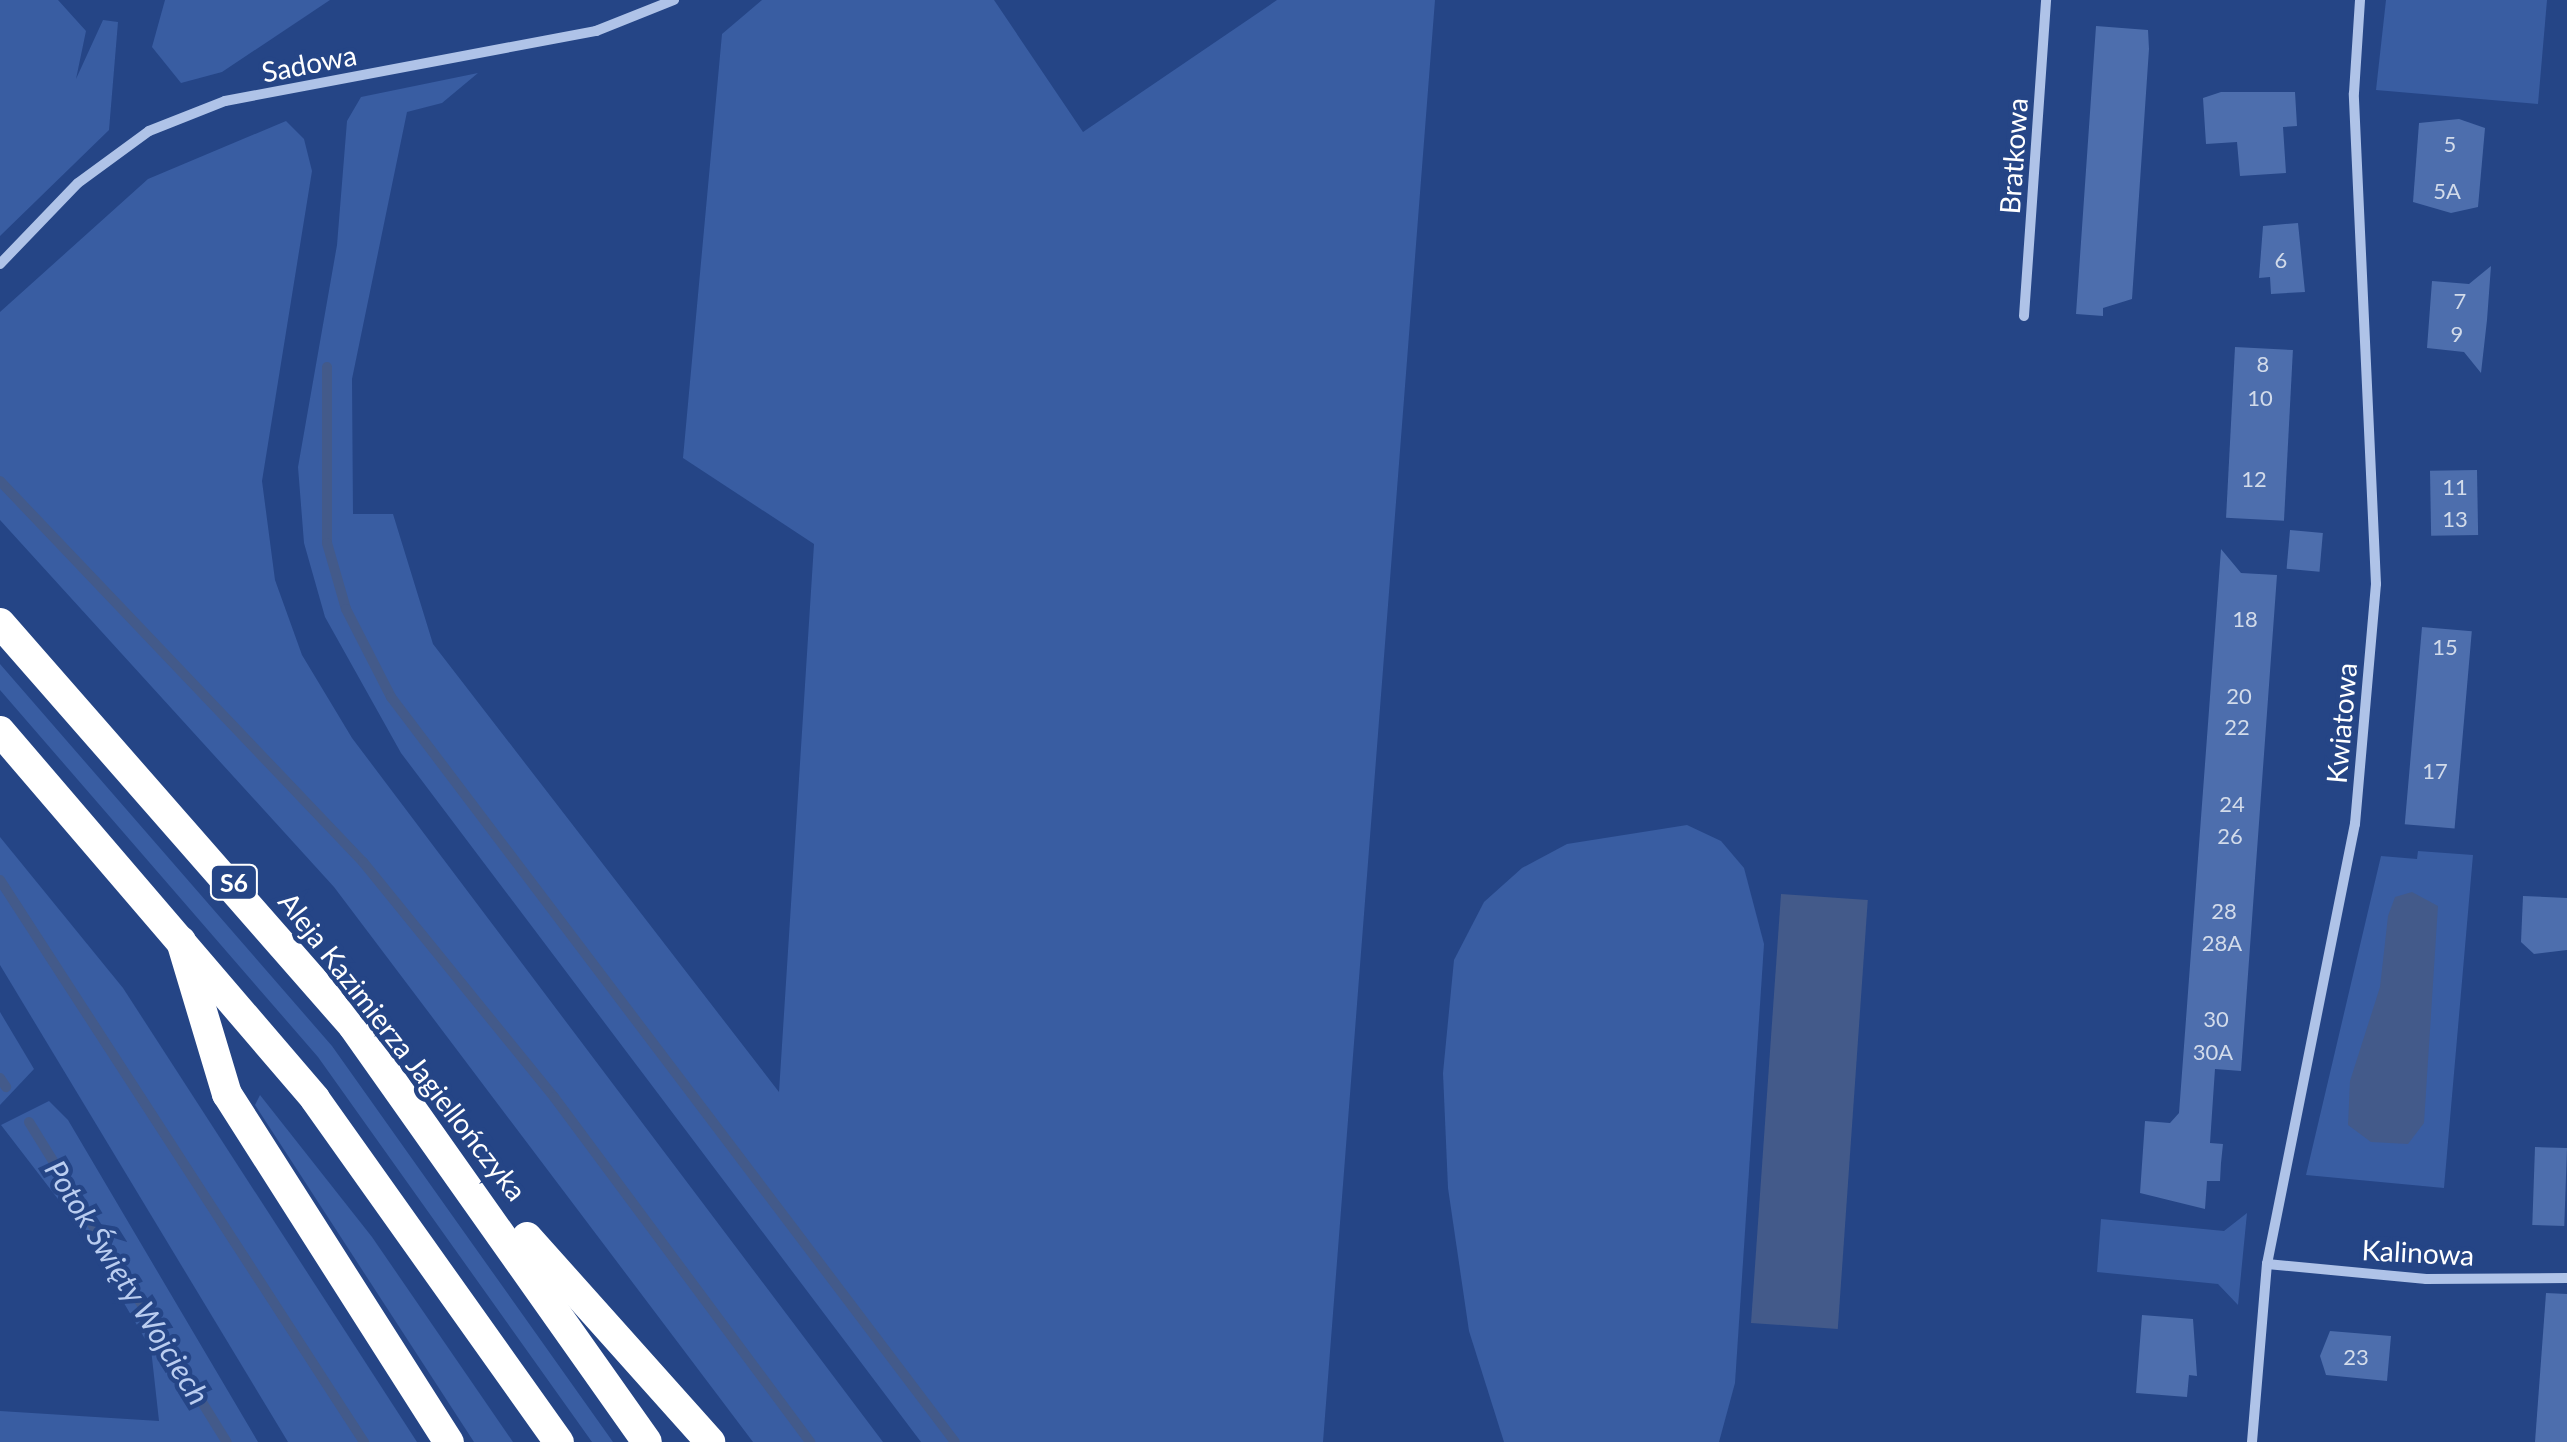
<!DOCTYPE html>
<meta charset="utf-8">
<style>
body{margin:0}
#map{position:relative;width:2567px;height:1442px;overflow:hidden;background:#254586;font-family:Lato,sans-serif}
div>[style]{position:absolute}
.green>*{inset:0;background:#395da2}
.water>*{inset:0;background:#435a8a;transform-origin:0 0}
.stream>*{height:10px;margin:-5px;padding:0 5px;transform-origin:5px;border-radius:5px;background:#435a8a}
.building>*{inset:0;background:#4d6ead;transform-origin:0 0}
.minor>*{height:10px;margin:-5px;padding:0 5px;transform-origin:5px;border-radius:5px;background:#afc3e8}
.motorway>*{height:30px;margin:-15px;padding:0 15px;transform-origin:15px;border-radius:15px;background:#fff}
span{translate:-50% -50%;white-space:nowrap;text-align:center;line-height:1.15;-webkit-text-stroke:9px #254586;paint-order:stroke}
.number-label{font-size:22px;color:#d2dbea}
.number-label span{-webkit-text-stroke-width:0}
.shield-label span{padding:2px 8px;background:#254586;border:2px solid;border-radius:8px;-webkit-text-stroke-width:0}
.shield-label{font-size:25px;color:#fff;font-weight:700}
.street-label{font-size:28px;color:#fff}
.water-label{font-size:30px;color:#bacdf0;font-style:italic}
</style>
<div id="map">
<div class="green">
<i style="clip-path:polygon(0 0,58px 0,86px 31px,76px 79px,103px 20px,118px 22px,109px 130px,0 236px)"></i>
<i style="clip-path:polygon(165px 0,330px 0,222px 72px,181px 83px,152px 47px)"></i>
<i style="clip-path:polygon(762px 0,994px 0,1083px 132px,1277px 0,1435px 0,1323px 1442px,921px 1442px,401px 753px,325px 617px,304px 543px,298px 467px,337px 245px,347px 121px,361px 97px,478px 73px,442px 103px,407px 112px,352px 379px,353px 514px,393px 514px,433px 644px,779px 1092px,814px 544px,683px 458px,722px 34px)"></i>
<i style="clip-path:polygon(2386px 0,2547px 0,2538px 104px,2376px 90px)"></i>
<i style="clip-path:polygon(286px 121px,304px 139px,312px 171px,262px 481px,275px 580px,302px 655px,352px 738px,883px 1442px,753px 1442px,334px 887px,0 520px,0 312px,148px 179px)"></i>
<i style="clip-path:polygon(0 664px,332px 1046px,613px 1442px,592px 1442px,318px 1057px,0 690px)"></i>
<i style="clip-path:polygon(1687px 825px,1721px 841px,1744px 868px,1764px 944px,1735px 1383px,1719px 1442px,1504px 1442px,1469px 1331px,1448px 1188px,1443px 1073px,1454px 960px,1484px 902px,1522px 868px,1567px 844px)"></i>
<i style="clip-path:polygon(0 837px,123px 988px,417px 1442px,288px 1442px,0 965px)"></i>
<i style="clip-path:polygon(2418px 851px,2473px 855px,2444px 1188px,2306px 1175px,2381px 856px,2417px 859px)"></i>
<i style="clip-path:polygon(0 1012px,34px 1069px,0 1105px)"></i>
<i style="clip-path:polygon(260px 1095px,372px 1237px,513px 1442px,474px 1442px,255px 1105px)"></i>
<i style="clip-path:polygon(49px 1101px,68px 1120px,258px 1442px,0 1442px,0 1411px,159px 1421px,151px 1349px,78px 1225px,1px 1125px)"></i>
<i style="clip-path:polygon(2247px 1213px,2238px 1305px,2218px 1284px,2097px 1272px,2101px 1219px,2224px 1231px)"></i>
</div>
<div class="water">
<i style="clip-path:polygon(2412px 892px,2438px 906px,2424px 1123px,2408px 1144px,2371px 1142px,2348px 1125px,2350px 1081px,2380px 987px,2388px 916px,2395px 897px)"></i>
<i style="left:1781px;top:894px;width:87px;height:430px;rotate:4deg"></i>
</div>
<div class="stream">
<i style="left:327px;top:367px;width:176px;rotate:90deg"></i>
<i style="left:327px;top:543px;width:69px;rotate:73.9deg"></i>
<i style="left:346px;top:609px;width:99px;rotate:62.9deg"></i>
<i style="left:391px;top:697px;width:934px;rotate:52.87deg"></i>
<i style="left:0;top:481px;width:526px;rotate:46.39deg"></i>
<i style="left:363px;top:862px;width:303px;rotate:50.9deg"></i>
<i style="left:554px;top:1097px;width:430px;rotate:53.4deg"></i>
<i style="left:0;top:880px;width:670px;rotate:57.07deg"></i>
<i style="left:0;top:1078px;width:11px;rotate:56deg"></i>
<i style="left:29px;top:1122px;width:376px;rotate:58.3deg"></i>
</div>
<div class="building">
<i style="clip-path:polygon(2096px 26px,2148px 30px,2149px 49px,2132px 299px,2103px 308px,2103px 316px,2076px 314px)"></i>
<i style="clip-path:polygon(2221px 92px,2295px 92px,2297px 126px,2283px 127px,2286px 173px,2240px 176px,2237px 142px,2206px 144px,2203px 98px)"></i>
<i style="clip-path:polygon(2459px 119px,2485px 128px,2478px 207px,2451px 213px,2413px 202px,2419px 123px)"></i>
<i style="clip-path:polygon(2298px 223px,2305px 292px,2271px 294px,2270px 277px,2259px 278px,2263px 226px)"></i>
<i style="clip-path:polygon(2491px 266px,2487px 320px,2481px 373px,2464px 352px,2427px 348px,2432px 281px,2469px 284px)"></i>
<i style="left:2235px;top:347px;width:58px;height:171px;rotate:3deg"></i>
<i style="left:2477px;top:470px;width:65px;height:47px;rotate:89deg"></i>
<i style="left:2290px;top:530px;width:33px;height:39px;rotate:5deg"></i>
<i style="clip-path:polygon(2221px 549px,2241px 573px,2277px 575px,2241px 1071px,2215px 1069px,2210px 1143px,2223px 1144px,2221px 1163px,2220px 1181px,2207px 1181px,2205px 1209px,2140px 1193px,2145px 1121px,2170px 1123px,2179px 1113px)"></i>
<i style="left:2422px;top:627px;width:50px;height:198px;rotate:5deg"></i>
<i style="clip-path:polygon(2523px 896px,2567px 898px,2567px 950px,2534px 954px,2521px 942px)"></i>
<i style="left:2535px;top:1147px;width:32px;height:78px;rotate:2deg"></i>
<i style="clip-path:polygon(2546px 1293px,2567px 1294px,2567px 1442px,2535px 1442px)"></i>
<i style="clip-path:polygon(2142px 1315px,2193px 1319px,2197px 1376px,2189px 1375px,2187px 1397px,2136px 1393px)"></i>
<i style="clip-path:polygon(2330px 1331px,2391px 1336px,2387px 1381px,2326px 1375px,2320px 1356px)"></i>
</div>
<div class="minor">
<i style="left:0;top:264px;width:112px;rotate:-46.1deg"></i>
<i style="left:78px;top:183px;width:88px;rotate:-36.2deg"></i>
<i style="left:149px;top:131px;width:82px;rotate:-21.5deg"></i>
<i style="left:225px;top:101px;width:378px;rotate:-10.7deg"></i>
<i style="left:596px;top:31px;width:84px;rotate:-21.7deg"></i>
<i style="left:2024px;top:316px;width:317px;rotate:-86deg"></i>
<i style="left:2267px;top:1264px;width:160px;rotate:5.4deg"></i>
<i style="left:2426px;top:1279px;width:141px;rotate:-0.4deg"></i>
<i style="left:2252px;top:1442px;width:179px;rotate:-85.2deg"></i>
<i style="left:2267px;top:1264px;width:449px;rotate:-78.7deg"></i>
<i style="left:2355px;top:824px;width:241px;rotate:-85deg"></i>
<i style="left:2376px;top:584px;width:491px;rotate:-92.6deg"></i>
<i style="left:2354px;top:93px;width:93px;rotate:-86.3deg"></i>
</div>
<div class="motorway">
<i style="left:0;top:623px;width:536px;rotate:48.78deg"></i>
<i style="left:353px;top:1026px;width:509px;rotate:54.75deg"></i>
<i style="left:0;top:731px;width:484px;rotate:49.4deg"></i>
<i style="left:315px;top:1099px;width:421px;rotate:54.6deg"></i>
<i style="left:181px;top:941px;width:160px;rotate:73.3deg"></i>
<i style="left:227px;top:1094px;width:413px;rotate:57.5deg"></i>
<i style="left:527px;top:1237px;width:275px;rotate:48.2deg"></i>
</div>
<div class="number-label">
<span style="left:2450px;top:144px">5</span>
<span style="left:2447px;top:191px">5A</span>
<span style="left:2281px;top:260px">6</span>
<span style="left:2460px;top:301px">7</span>
<span style="left:2457px;top:334px">9</span>
<span style="left:2263px;top:364px">8</span>
<span style="left:2260px;top:398px">10</span>
<span style="left:2254px;top:479px">12</span>
<span style="left:2455px;top:487px">11</span>
<span style="left:2455px;top:519px">13</span>
<span style="left:2245px;top:619px">18</span>
<span style="left:2445px;top:647px">15</span>
<span style="left:2239px;top:696px">20</span>
<span style="left:2237px;top:727px">22</span>
<span style="left:2435px;top:771px">17</span>
<span style="left:2232px;top:804px">24</span>
<span style="left:2230px;top:836px">26</span>
<span style="left:2224px;top:911px">28</span>
<span style="left:2222px;top:943px">28A</span>
<span style="left:2216px;top:1019px">30</span>
<span style="left:2213px;top:1052px">30A</span>
<span style="left:2356px;top:1357px">23</span>
</div>
<div class="shield-label">
<span style="left:234px;top:882px">S6</span>
</div>
<div class="street-label">
<span style="left:309px;top:63px;rotate:-11deg">Sadowa</span>
<span style="left:2013px;top:156px;rotate:-86deg">Bratkowa</span>
<span style="left:2341px;top:723px;rotate:-85deg">Kwiatowa</span>
<span style="left:403px;top:1046px;rotate:52deg">Aleja Kazimierza Jagiellończyka</span>
<span style="left:2418px;top:1252px;rotate:3deg">Kalinowa</span>
</div>
<div class="water-label">
<span style="left:128px;top:1282px;rotate:58deg">Potok Święty Wojciech</span>
</div>
</div>
